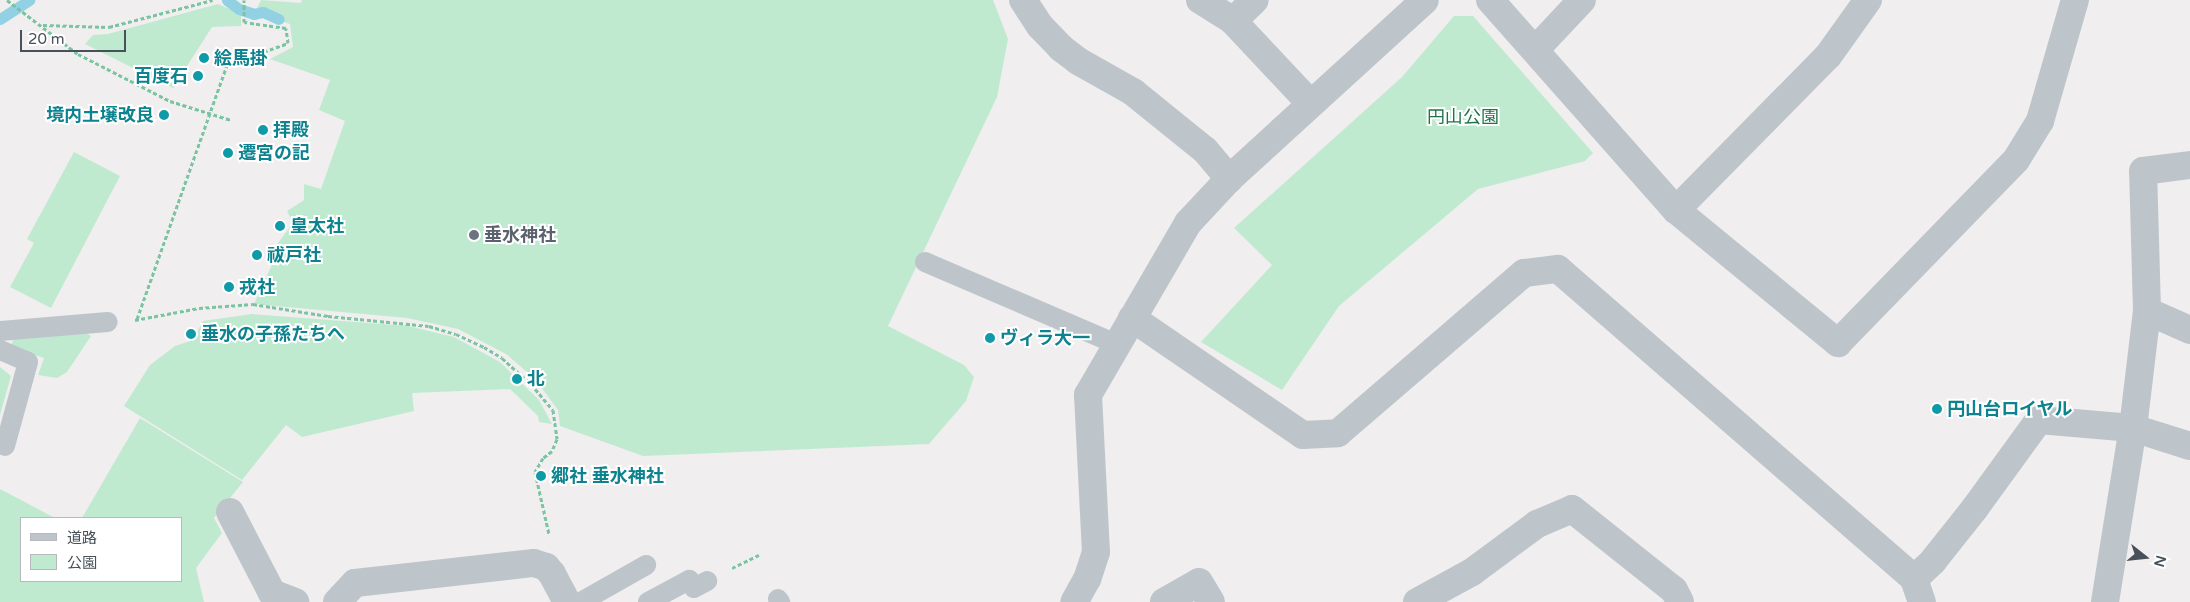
<!DOCTYPE html>
<meta charset="utf-8">
<style>
body{margin:0}
#map{position:relative;width:2190px;height:602px;overflow:hidden;background:#f0eeee;font-family:"Varela Round","Noto Sans JP",sans-serif}
div>[style]{position:absolute}
.green>*{inset:0;background:#c0ead0}
.stream>*{height:11px;margin:-5.5px;padding:0 5.5px;transform-origin:5.5px;border-radius:5.5px;background:#91d1e3}
.path>*{height:3px;margin-top:-1.5px;transform-origin:0;background:repeating-linear-gradient(90deg,#7bc4a1 0 4px,transparent 0 6.5px)}
.service>*{height:20px;margin:-10px;padding:0 10px;transform-origin:10px;border-radius:10px;background:#bdc5cb}
.minor>*{height:28px;margin:-14px;padding:0 14px;transform-origin:14px;border-radius:14px;background:#bdc5cb}
.dots>*{width:14px;height:14px;translate:-50% -50%;box-sizing:border-box;border:2px solid #fff;border-radius:50%}
span{translate:-50% -50%;white-space:nowrap;text-align:center;line-height:1.15;-webkit-text-stroke:4px #fff;paint-order:stroke}
.culture-label{font-size:18px;color:#0d838f;font-weight:700}
.left{translate:0 -50%;text-align:left}
.right{translate:-100% -50%;text-align:right}
.park-label{font-size:18px;color:#20734a}
.worship-label{font-size:18px;color:#5b616d;font-weight:700}
.legend{position:absolute;left:20px;top:517px;width:162px;height:65px;box-sizing:border-box;background:#fff;border:1px solid #b6b9bd;margin:0;padding:6px 9px;list-style:none;font-size:15px;color:#485159}
.legend li{display:flex;align-items:center;gap:10px;height:25px}
.legend b{width:25px;border:1px solid #b6b9bd}
.north{position:absolute;left:2120px;top:532px;width:50px;height:50px;-webkit-text-stroke:4px #fff;paint-order:stroke;rotate:106deg;font-size:14px;font-weight:700;line-height:20px;text-align:center;color:#485159}
.north::after{content:'';display:block;margin:auto;width:18px;height:22px;background:#485159;clip-path:polygon(50% 0,100% 100%,50% 72%,0 100%)}
.scale{position:absolute;left:20px;top:30px;width:106px;height:22px;box-sizing:border-box;border:2px solid #485159;border-top:0;padding-left:6px;font-size:15px;line-height:18px;white-space:nowrap;color:#485159;-webkit-text-stroke:4px #fff;paint-order:stroke}
</style>
<div id="map">
<div class="green">
<i style="clip-path:polygon(261px 0,301px 3px,302px 0,993px 0,1008px 39px,997px 97px,888px 326px,964px 365px,974px 377px,966px 401px,929px 444px,643px 456px,560px 426px,558px 410px,535px 379px,506px 354px,458px 329px,407px 318px,254px 304px,275px 258px,278px 243px,293px 223px,287px 211px,304px 200px,304px 184px,321px 189px,345px 121px,319px 110px,330px 80px,270px 59px,293px 47px,290px 24px,281px 21px,278px 14px,256px 10px)"></i>
<i style="clip-path:polygon(218px 4px,241px 14px,241px 26px,212px 27px,173px 88px,85px 44px,93px 35px,108px 34px)"></i>
<i style="clip-path:polygon(1454px 16px,1473px 16px,1593px 153px,1585px 161px,1478px 189px,1339px 306px,1282px 390px,1201px 342px,1272px 265px,1234px 228px,1402px 77px)"></i>
<i style="clip-path:polygon(74px 152px,120px 176px,51px 308px,10px 287px,34px 243px,27px 239px)"></i>
<i style="clip-path:polygon(252px 314px,408px 326px,454px 337px,500px 362px,539px 400px,552px 424px,539px 422px,538px 416px,510px 389px,412px 393px,414px 411px,302px 437px,286px 425px,242px 480px,124px 406px,150px 365px,175px 346px,193px 340px,203px 321px)"></i>
<i style="clip-path:polygon(79px 329px,91px 336px,67px 372px,57px 378px,38px 375px,44px 358px,11px 347px,14px 336px)"></i>
<i style="clip-path:polygon(0 367px,11px 376px,0 415px)"></i>
<i style="clip-path:polygon(140px 418px,243px 482px,214px 518px,222px 533px,196px 568px,204px 602px,0 602px,0 489px,55px 518px,21px 518px,21px 581px,181px 581px,181px 518px,82px 518px)"></i>
</div>
<div class="stream">
<i style="left:227px;top:0;width:15px;rotate:37deg"></i>
<i style="left:239px;top:9px;width:16px;rotate:18deg"></i>
<i style="left:254px;top:14px;width:9px;rotate:-13deg"></i>
<i style="left:263px;top:12px;width:17px;rotate:24deg"></i>
<i style="left:0;top:19px;width:35px;rotate:-33deg"></i>
</div>
<div class="path">
<i style="left:7px;top:0;width:89px;rotate:37.3deg"></i>
<i style="left:78px;top:54px;width:103px;rotate:27.1deg"></i>
<i style="left:170px;top:101px;width:64px;rotate:17.3deg"></i>
<i style="left:43px;top:25px;width:66px;rotate:1.7deg"></i>
<i style="left:109px;top:27px;width:107px;rotate:-14.6deg"></i>
<i style="left:137px;top:319px;width:269px;rotate:-70.5deg"></i>
<i style="left:227px;top:65px;width:65px;rotate:-19.8deg"></i>
<i style="left:288px;top:43px;width:15px;rotate:-98deg"></i>
<i style="left:286px;top:28px;width:42px;rotate:-171.9deg"></i>
<i style="left:244px;top:22px;width:22px;rotate:-90deg"></i>
<i style="left:135px;top:320px;width:65px;rotate:-10.6deg"></i>
<i style="left:199px;top:308px;width:54px;rotate:-4.2deg"></i>
<i style="left:253px;top:304px;width:76px;rotate:9.1deg"></i>
<i style="left:328px;top:316px;width:101px;rotate:5.7deg"></i>
<i style="left:429px;top:326px;width:28px;rotate:17deg"></i>
<i style="left:456px;top:334px;width:31px;rotate:25deg"></i>
<i style="left:484px;top:347px;width:21px;rotate:31deg"></i>
<i style="left:502px;top:358px;width:39px;rotate:42deg"></i>
<i style="left:531px;top:384px;width:34px;rotate:50deg"></i>
<i style="left:553px;top:410px;width:29px;rotate:82deg"></i>
<i style="left:557px;top:439px;width:13px;rotate:113deg"></i>
<i style="left:552px;top:451px;width:11px;rotate:142deg"></i>
<i style="left:543px;top:458px;width:16px;rotate:120deg"></i>
<i style="left:535px;top:472px;width:64px;rotate:77.3deg"></i>
<i style="left:732px;top:568px;width:30px;rotate:-26deg"></i>
</div>
<div class="service">
<i style="left:925px;top:262px;width:208px;rotate:23.2deg"></i>
<i style="left:0;top:331px;width:108px;rotate:-4.8deg"></i>
<i style="left:0;top:350px;width:30px;rotate:23deg"></i>
<i style="left:28px;top:362px;width:87px;rotate:105.3deg"></i>
<i style="left:778px;top:599px;width:4px;rotate:56deg"></i>
<i style="left:581px;top:602px;width:75px;rotate:-29.6deg"></i>
<i style="left:648px;top:602px;width:47px;rotate:-28.2deg"></i>
<i style="left:689px;top:580px;width:9px;rotate:58deg"></i>
<i style="left:694px;top:588px;width:15px;rotate:-28deg"></i>
</div>
<div class="minor">
<i style="left:1023px;top:0;width:31px;rotate:57deg"></i>
<i style="left:1040px;top:26px;width:30px;rotate:46deg"></i>
<i style="left:1061px;top:48px;width:21px;rotate:37deg"></i>
<i style="left:1078px;top:61px;width:63px;rotate:29.4deg"></i>
<i style="left:1133px;top:92px;width:92px;rotate:38.9deg"></i>
<i style="left:1205px;top:150px;width:38px;rotate:50deg"></i>
<i style="left:1229px;top:179px;width:60px;rotate:133deg"></i>
<i style="left:1188px;top:223px;width:199px;rotate:120.2deg"></i>
<i style="left:1088px;top:395px;width:157px;rotate:87.1deg"></i>
<i style="left:1096px;top:552px;width:28px;rotate:108deg"></i>
<i style="left:1087px;top:579px;width:26px;rotate:119deg"></i>
<i style="left:1200px;top:0;width:39px;rotate:32deg"></i>
<i style="left:1233px;top:21px;width:112px;rotate:46.8deg"></i>
<i style="left:1490px;top:0;width:281px;rotate:48.5deg"></i>
<i style="left:1676px;top:210px;width:210px;rotate:39.4deg"></i>
<i style="left:1838px;top:343px;width:255px;rotate:-45.8deg"></i>
<i style="left:2016px;top:160px;width:46px;rotate:-58.4deg"></i>
<i style="left:2040px;top:121px;width:126px;rotate:-73.9deg"></i>
<i style="left:1233px;top:21px;width:30px;rotate:-44deg"></i>
<i style="left:1536px;top:49px;width:67px;rotate:-46.8deg"></i>
<i style="left:1229px;top:179px;width:265px;rotate:-42.4deg"></i>
<i style="left:1676px;top:210px;width:216px;rotate:-45.4deg"></i>
<i style="left:1828px;top:56px;width:69px;rotate:-54.5deg"></i>
<i style="left:2147px;top:311px;width:47px;rotate:23.8deg"></i>
<i style="left:1132px;top:318px;width:207px;rotate:34.4deg"></i>
<i style="left:1303px;top:435px;width:35px;rotate:-3deg"></i>
<i style="left:1338px;top:433px;width:245px;rotate:-40.7deg"></i>
<i style="left:1524px;top:273px;width:34px;rotate:-7deg"></i>
<i style="left:1558px;top:269px;width:472px;rotate:41deg"></i>
<i style="left:1914px;top:579px;width:24px;rotate:71deg"></i>
<i style="left:230px;top:512px;width:91px;rotate:62.6deg"></i>
<i style="left:272px;top:593px;width:25px;rotate:21deg"></i>
<i style="left:1914px;top:579px;width:26px;rotate:-43deg"></i>
<i style="left:1933px;top:561px;width:68px;rotate:-51.6deg"></i>
<i style="left:1975px;top:508px;width:109px;rotate:-54deg"></i>
<i style="left:2039px;top:420px;width:94px;rotate:4.9deg"></i>
<i style="left:2133px;top:428px;width:60px;rotate:17.5deg"></i>
<i style="left:337px;top:602px;width:26px;rotate:-47deg"></i>
<i style="left:355px;top:583px;width:180px;rotate:-6.4deg"></i>
<i style="left:534px;top:563px;width:13px;rotate:18deg"></i>
<i style="left:546px;top:567px;width:9px;rotate:49deg"></i>
<i style="left:552px;top:574px;width:32px;rotate:62deg"></i>
<i style="left:1164px;top:602px;width:40px;rotate:-29.7deg"></i>
<i style="left:1199px;top:582px;width:23px;rotate:59deg"></i>
<i style="left:1417px;top:602px;width:63px;rotate:-28.6deg"></i>
<i style="left:1472px;top:572px;width:81px;rotate:-36.4deg"></i>
<i style="left:1537px;top:524px;width:38px;rotate:-23deg"></i>
<i style="left:1572px;top:509px;width:130px;rotate:38.5deg"></i>
<i style="left:1674px;top:590px;width:13px;rotate:63deg"></i>
<i style="left:2105px;top:602px;width:176px;rotate:-80.9deg"></i>
<i style="left:2133px;top:428px;width:118px;rotate:-83.2deg"></i>
<i style="left:2147px;top:311px;width:140px;rotate:-91.6deg"></i>
<i style="left:2143px;top:171px;width:47px;rotate:-7.3deg"></i>
</div>
<div class="dots">
<i style="left:204px;top:58px;background:#0f9aa8"></i>
<i style="left:198px;top:76px;background:#0f9aa8"></i>
<i style="left:164px;top:115px;background:#0f9aa8"></i>
<i style="left:263px;top:130px;background:#0f9aa8"></i>
<i style="left:228px;top:153px;background:#0f9aa8"></i>
<i style="left:280px;top:226px;background:#0f9aa8"></i>
<i style="left:474px;top:235px;background:#6b7280"></i>
<i style="left:257px;top:255px;background:#0f9aa8"></i>
<i style="left:229px;top:287px;background:#0f9aa8"></i>
<i style="left:191px;top:334px;background:#0f9aa8"></i>
<i style="left:990px;top:338px;background:#0f9aa8"></i>
<i style="left:517px;top:379px;background:#0f9aa8"></i>
<i style="left:1937px;top:409px;background:#0f9aa8"></i>
<i style="left:541px;top:476px;background:#0f9aa8"></i>
</div>
<div class="culture-label">
<span class="left" style="left:214px;top:58px">絵馬掛</span>
<span class="right" style="left:188px;top:76px">百度石</span>
<span class="right" style="left:154px;top:115px">境内土壌改良</span>
<span class="left" style="left:273px;top:130px">拝殿</span>
<span class="left" style="left:238px;top:153px">遷宮の記</span>
<span class="left" style="left:290px;top:226px">皇太社</span>
<span class="left" style="left:267px;top:255px">祓戸社</span>
<span class="left" style="left:239px;top:287px">戎社</span>
<span class="left" style="left:201px;top:334px">垂水の子孫たちへ</span>
<span class="left" style="left:1000px;top:338px">ヴィラ大一</span>
<span class="left" style="left:527px;top:379px">北</span>
<span class="left" style="left:1947px;top:409px">円山台ロイヤル</span>
<span class="left" style="left:551px;top:476px">郷社 垂水神社</span>
</div>
<div class="park-label">
<span style="left:1463px;top:117px">円山公園</span>
</div>
<div class="worship-label">
<span class="left" style="left:484px;top:235px">垂水神社</span>
</div>
<ul class="legend">
<li><b style="height:6px;background:#bdc5cb"></b>道路</li>
<li><b style="height:14px;background:#c0ead0"></b>公園</li>
</ul>
<div class="north">N</div>
<div class="scale">20 m</div>
</div>
